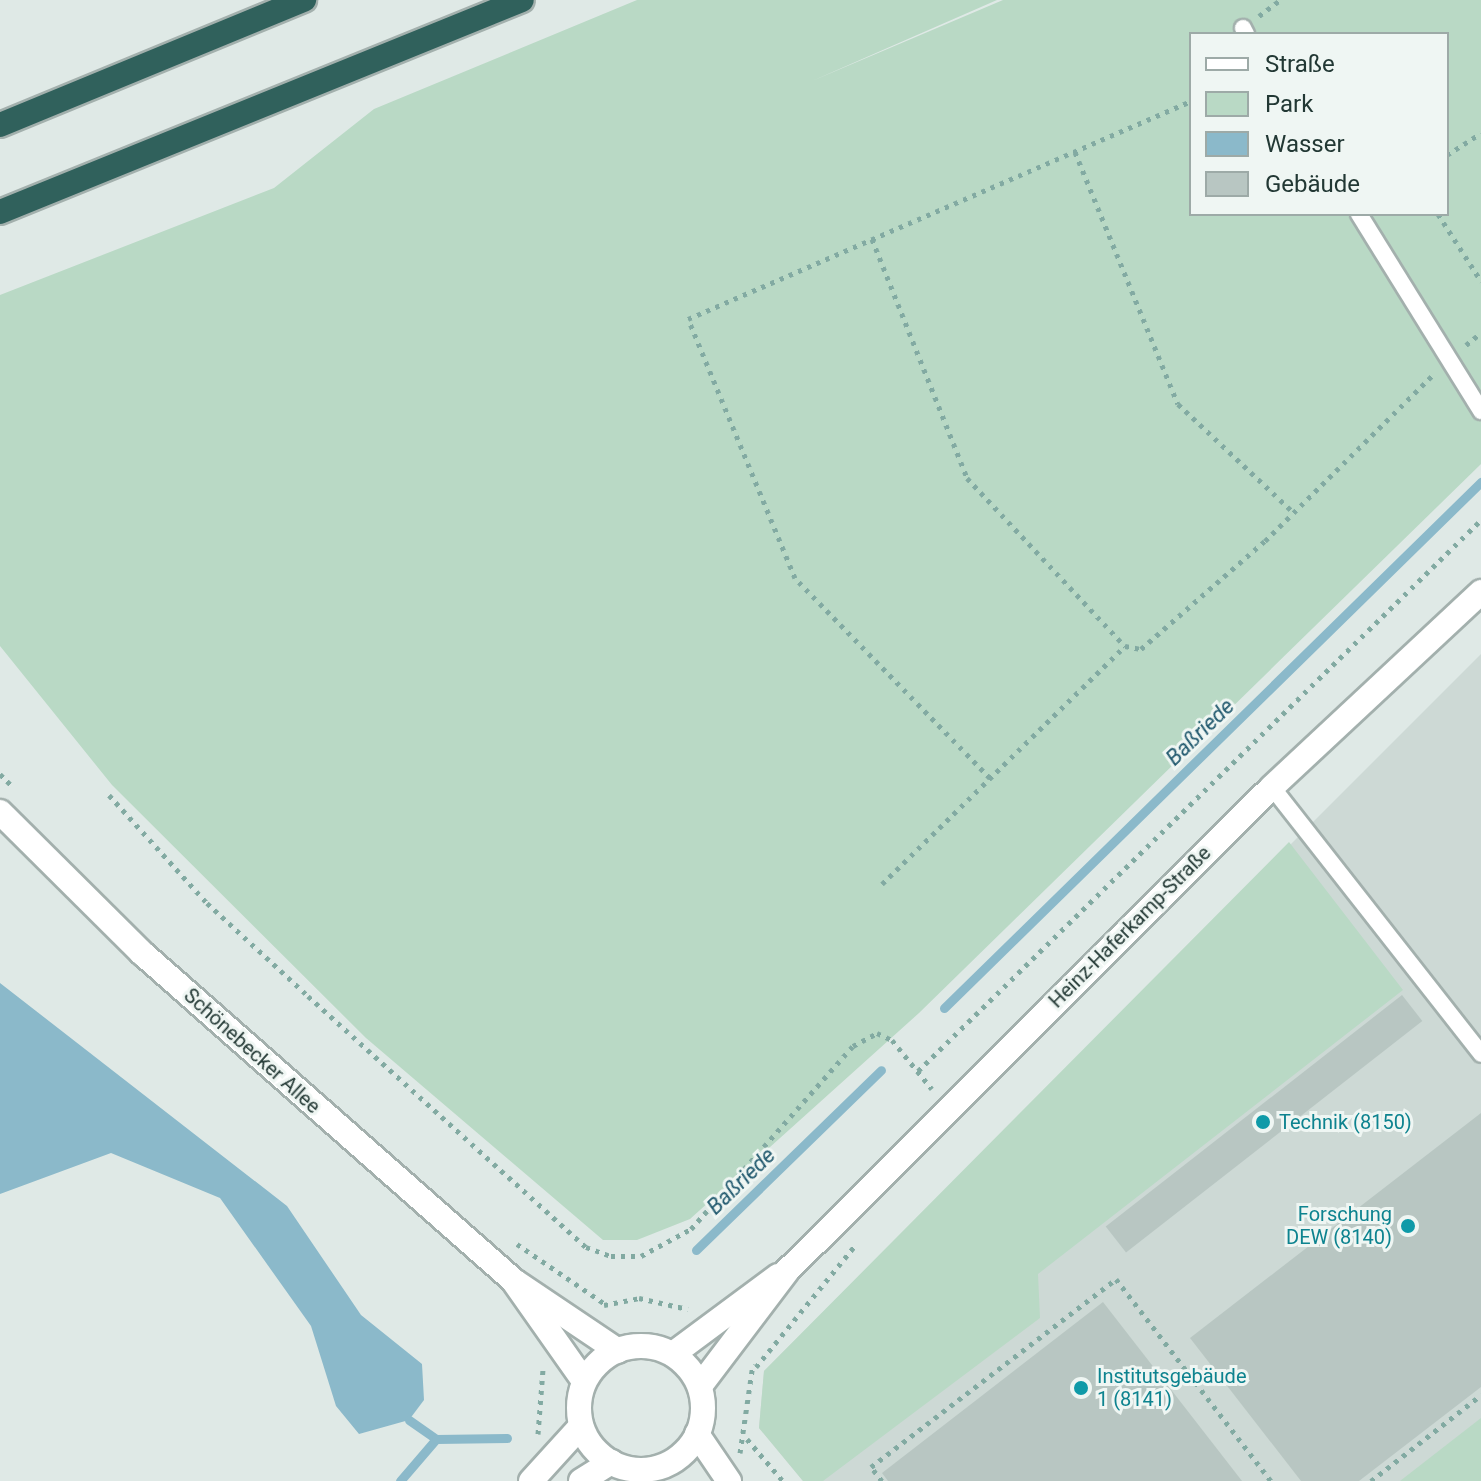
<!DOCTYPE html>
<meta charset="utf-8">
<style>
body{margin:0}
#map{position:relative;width:1481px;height:1481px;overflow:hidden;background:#dfe9e6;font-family:Roboto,sans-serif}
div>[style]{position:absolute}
.built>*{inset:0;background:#cdd9d5}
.green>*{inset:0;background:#b9d9c5}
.water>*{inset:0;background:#8bb9ca}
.stream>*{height:9px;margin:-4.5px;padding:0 4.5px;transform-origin:4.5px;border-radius:4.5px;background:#8bb9ca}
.building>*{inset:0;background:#b8c6c2;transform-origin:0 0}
.path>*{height:5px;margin-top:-2.5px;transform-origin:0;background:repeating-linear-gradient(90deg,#82aaa2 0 4px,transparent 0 10px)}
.roads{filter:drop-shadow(2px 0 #a3b0ad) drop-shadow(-2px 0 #a3b0ad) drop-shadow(0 2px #a3b0ad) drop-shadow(0 -2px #a3b0ad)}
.lane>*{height:16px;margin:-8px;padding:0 8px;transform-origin:8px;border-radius:8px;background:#fff}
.street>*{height:24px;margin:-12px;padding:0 12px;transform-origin:12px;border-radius:12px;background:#fff}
.secondary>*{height:24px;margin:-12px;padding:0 12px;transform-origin:12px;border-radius:12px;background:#fff}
.secondary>.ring{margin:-12px;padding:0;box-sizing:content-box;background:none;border:24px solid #fff;border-radius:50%}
.highway>*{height:24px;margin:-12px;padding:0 12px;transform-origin:12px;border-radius:12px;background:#30615c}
.dots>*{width:22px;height:22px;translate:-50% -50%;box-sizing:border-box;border:4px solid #eff6f3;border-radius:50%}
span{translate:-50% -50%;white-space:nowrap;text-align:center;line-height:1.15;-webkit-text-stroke:6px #eff6f3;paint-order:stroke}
.street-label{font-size:20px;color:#223834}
.culture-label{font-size:20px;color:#0d838f}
.left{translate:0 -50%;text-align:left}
.right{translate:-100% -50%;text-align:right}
.water-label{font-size:22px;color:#21596e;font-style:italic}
.legend{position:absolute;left:1189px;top:32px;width:260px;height:184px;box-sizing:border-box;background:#eff6f3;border:2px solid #9daaa7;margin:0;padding:10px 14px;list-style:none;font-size:24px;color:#223834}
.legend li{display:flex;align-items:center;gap:16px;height:40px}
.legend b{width:40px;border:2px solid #9daaa7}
</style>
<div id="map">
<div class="built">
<i style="clip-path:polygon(1481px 654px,1481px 1481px,803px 1481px,759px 1428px,764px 1371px)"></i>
</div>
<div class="green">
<i style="clip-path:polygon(evenodd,637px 0,997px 0,812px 81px,1003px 0,1481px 0,1481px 464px,919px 1013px,690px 1219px,637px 1240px,603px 1240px,366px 1038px,112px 785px,0 646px,0 295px,274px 188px,374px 109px,637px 0,1191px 34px,1447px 34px,1447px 214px,1191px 214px,1191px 34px)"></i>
<i style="clip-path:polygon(1289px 842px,1403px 990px,1038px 1274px,1040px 1318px,823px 1481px,803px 1481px,759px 1428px,764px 1371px)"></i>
<i style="clip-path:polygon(1481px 1418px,1481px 1481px,1400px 1481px)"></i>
</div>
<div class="water">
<i style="clip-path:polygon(0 983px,287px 1206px,361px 1315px,422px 1364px,424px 1400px,409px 1420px,359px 1434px,336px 1406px,311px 1326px,220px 1198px,111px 1153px,0 1194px)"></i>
</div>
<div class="stream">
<i style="left:944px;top:1008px;width:752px;rotate:-44.41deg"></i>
<i style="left:696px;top:1250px;width:258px;rotate:-44.2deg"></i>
<i style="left:409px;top:1420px;width:33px;rotate:35deg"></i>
<i style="left:400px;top:1481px;width:55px;rotate:-49.4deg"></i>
<i style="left:436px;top:1439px;width:71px;rotate:-0.8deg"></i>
</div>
<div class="building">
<i style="left:1402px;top:995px;width:33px;height:376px;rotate:52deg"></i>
<i style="clip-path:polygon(1481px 1113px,1481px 1387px,1359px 1481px,1301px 1481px,1190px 1338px)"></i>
<i style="clip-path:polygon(1103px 1302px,1242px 1481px,888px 1481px,882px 1473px)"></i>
</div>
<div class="path">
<i style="left:1259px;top:16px;width:26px;rotate:-37deg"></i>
<i style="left:1075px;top:152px;width:272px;rotate:67.8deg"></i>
<i style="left:1178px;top:404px;width:158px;rotate:43.2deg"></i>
<i style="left:1447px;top:155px;width:40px;rotate:-32.9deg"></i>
<i style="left:1438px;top:214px;width:80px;rotate:57.3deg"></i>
<i style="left:872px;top:239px;width:257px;rotate:68.3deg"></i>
<i style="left:967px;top:478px;width:231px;rotate:46.8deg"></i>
<i style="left:1466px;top:345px;width:19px;rotate:-39deg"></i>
<i style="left:0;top:774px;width:17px;rotate:45deg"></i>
<i style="left:990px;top:778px;width:279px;rotate:-134.3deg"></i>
<i style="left:795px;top:578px;width:280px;rotate:-112.4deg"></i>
<i style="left:688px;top:319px;width:548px;rotate:-23.43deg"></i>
<i style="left:109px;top:795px;width:146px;rotate:47.8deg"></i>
<i style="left:207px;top:903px;width:137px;rotate:42.6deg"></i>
<i style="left:308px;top:996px;width:375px;rotate:42.1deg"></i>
<i style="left:586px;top:1247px;width:27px;rotate:20deg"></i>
<i style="left:611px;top:1256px;width:30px"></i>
<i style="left:641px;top:1256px;width:57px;rotate:-28.4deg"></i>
<i style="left:691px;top:1229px;width:244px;rotate:-48.5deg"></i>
<i style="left:853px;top:1046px;width:27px;rotate:-28deg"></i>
<i style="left:877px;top:1033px;width:17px;rotate:25deg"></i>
<i style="left:892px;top:1040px;width:63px;rotate:50.8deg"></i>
<i style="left:882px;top:884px;width:340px;rotate:-44.4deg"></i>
<i style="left:1125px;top:646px;width:16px;rotate:11deg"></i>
<i style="left:1141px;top:649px;width:164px;rotate:-41.1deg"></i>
<i style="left:1265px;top:541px;width:235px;rotate:-44.7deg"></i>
<i style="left:918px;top:1071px;width:788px;rotate:-44.38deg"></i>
<i style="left:517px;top:1244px;width:107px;rotate:34.3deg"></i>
<i style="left:604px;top:1305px;width:36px;rotate:-11deg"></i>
<i style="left:639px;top:1298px;width:50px;rotate:12.7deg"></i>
<i style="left:756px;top:1367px;width:155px;rotate:-50.8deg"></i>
<i style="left:538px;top:1434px;width:65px;rotate:-85.6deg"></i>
<i style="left:747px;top:1439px;width:55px;rotate:49.4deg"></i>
<i style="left:740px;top:1453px;width:90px;rotate:-81.7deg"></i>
<i style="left:882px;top:1481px;width:18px;rotate:-128deg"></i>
<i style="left:871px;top:1467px;width:309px;rotate:-37.5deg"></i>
<i style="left:1116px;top:1279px;width:255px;rotate:52.5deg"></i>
<i style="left:1371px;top:1481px;width:140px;rotate:-38deg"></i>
</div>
<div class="roads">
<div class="lane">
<i style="left:1243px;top:28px;width:7px;rotate:63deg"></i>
<i style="left:1359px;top:214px;width:232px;rotate:58.2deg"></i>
<i style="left:1272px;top:787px;width:339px;rotate:51.9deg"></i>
</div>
<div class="street">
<i style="left:531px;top:1481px;width:74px;rotate:-47.7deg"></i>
<i style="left:581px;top:1481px;width:36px;rotate:-32deg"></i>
</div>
<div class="secondary">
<i style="left:0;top:812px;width:200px;rotate:44.8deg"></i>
<i style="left:142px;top:953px;width:496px;rotate:41.4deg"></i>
<i style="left:514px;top:1281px;width:125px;rotate:33.9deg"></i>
<i style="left:515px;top:1283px;width:120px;rotate:54.9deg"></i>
<i class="ring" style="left:579px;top:1346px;width:100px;height:100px"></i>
<i style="left:673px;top:1354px;width:131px;rotate:-36.6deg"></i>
<i style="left:700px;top:1386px;width:144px;rotate:-52.9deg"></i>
<i style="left:787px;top:1271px;width:685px;rotate:-44.94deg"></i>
<i style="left:1272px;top:787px;width:286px;rotate:-43deg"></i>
<i style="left:697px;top:1434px;width:57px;rotate:55.8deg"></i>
</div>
<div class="highway">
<i style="left:0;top:125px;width:329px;rotate:-22.4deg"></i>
<i style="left:0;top:212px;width:563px;rotate:-22.1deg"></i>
</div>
</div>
<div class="dots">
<i style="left:1263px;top:1122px;background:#0f9aa8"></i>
<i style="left:1408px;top:1226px;background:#0f9aa8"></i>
<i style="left:1081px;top:1388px;background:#0f9aa8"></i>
</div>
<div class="street-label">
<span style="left:1130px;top:927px;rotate:-45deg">Heinz-Haferkamp-Straße</span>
<span style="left:252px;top:1051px;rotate:42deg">Schönebecker Allee</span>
</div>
<div class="culture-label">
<span class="left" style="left:1279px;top:1122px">Technik (8150)</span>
<span class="right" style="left:1392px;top:1226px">Forschung<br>DEW (8140)</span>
<span class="left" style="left:1097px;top:1388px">Institutsgebäude<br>1 (8141)</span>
</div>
<div class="water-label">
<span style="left:1200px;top:732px;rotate:-44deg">Baßriede</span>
<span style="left:741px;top:1181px;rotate:-44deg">Baßriede</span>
</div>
<ul class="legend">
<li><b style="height:10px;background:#fff"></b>Straße</li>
<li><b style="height:22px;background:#b9d9c5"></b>Park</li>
<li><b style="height:22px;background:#8bb9ca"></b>Wasser</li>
<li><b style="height:22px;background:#b8c6c2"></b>Gebäude</li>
</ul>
</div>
